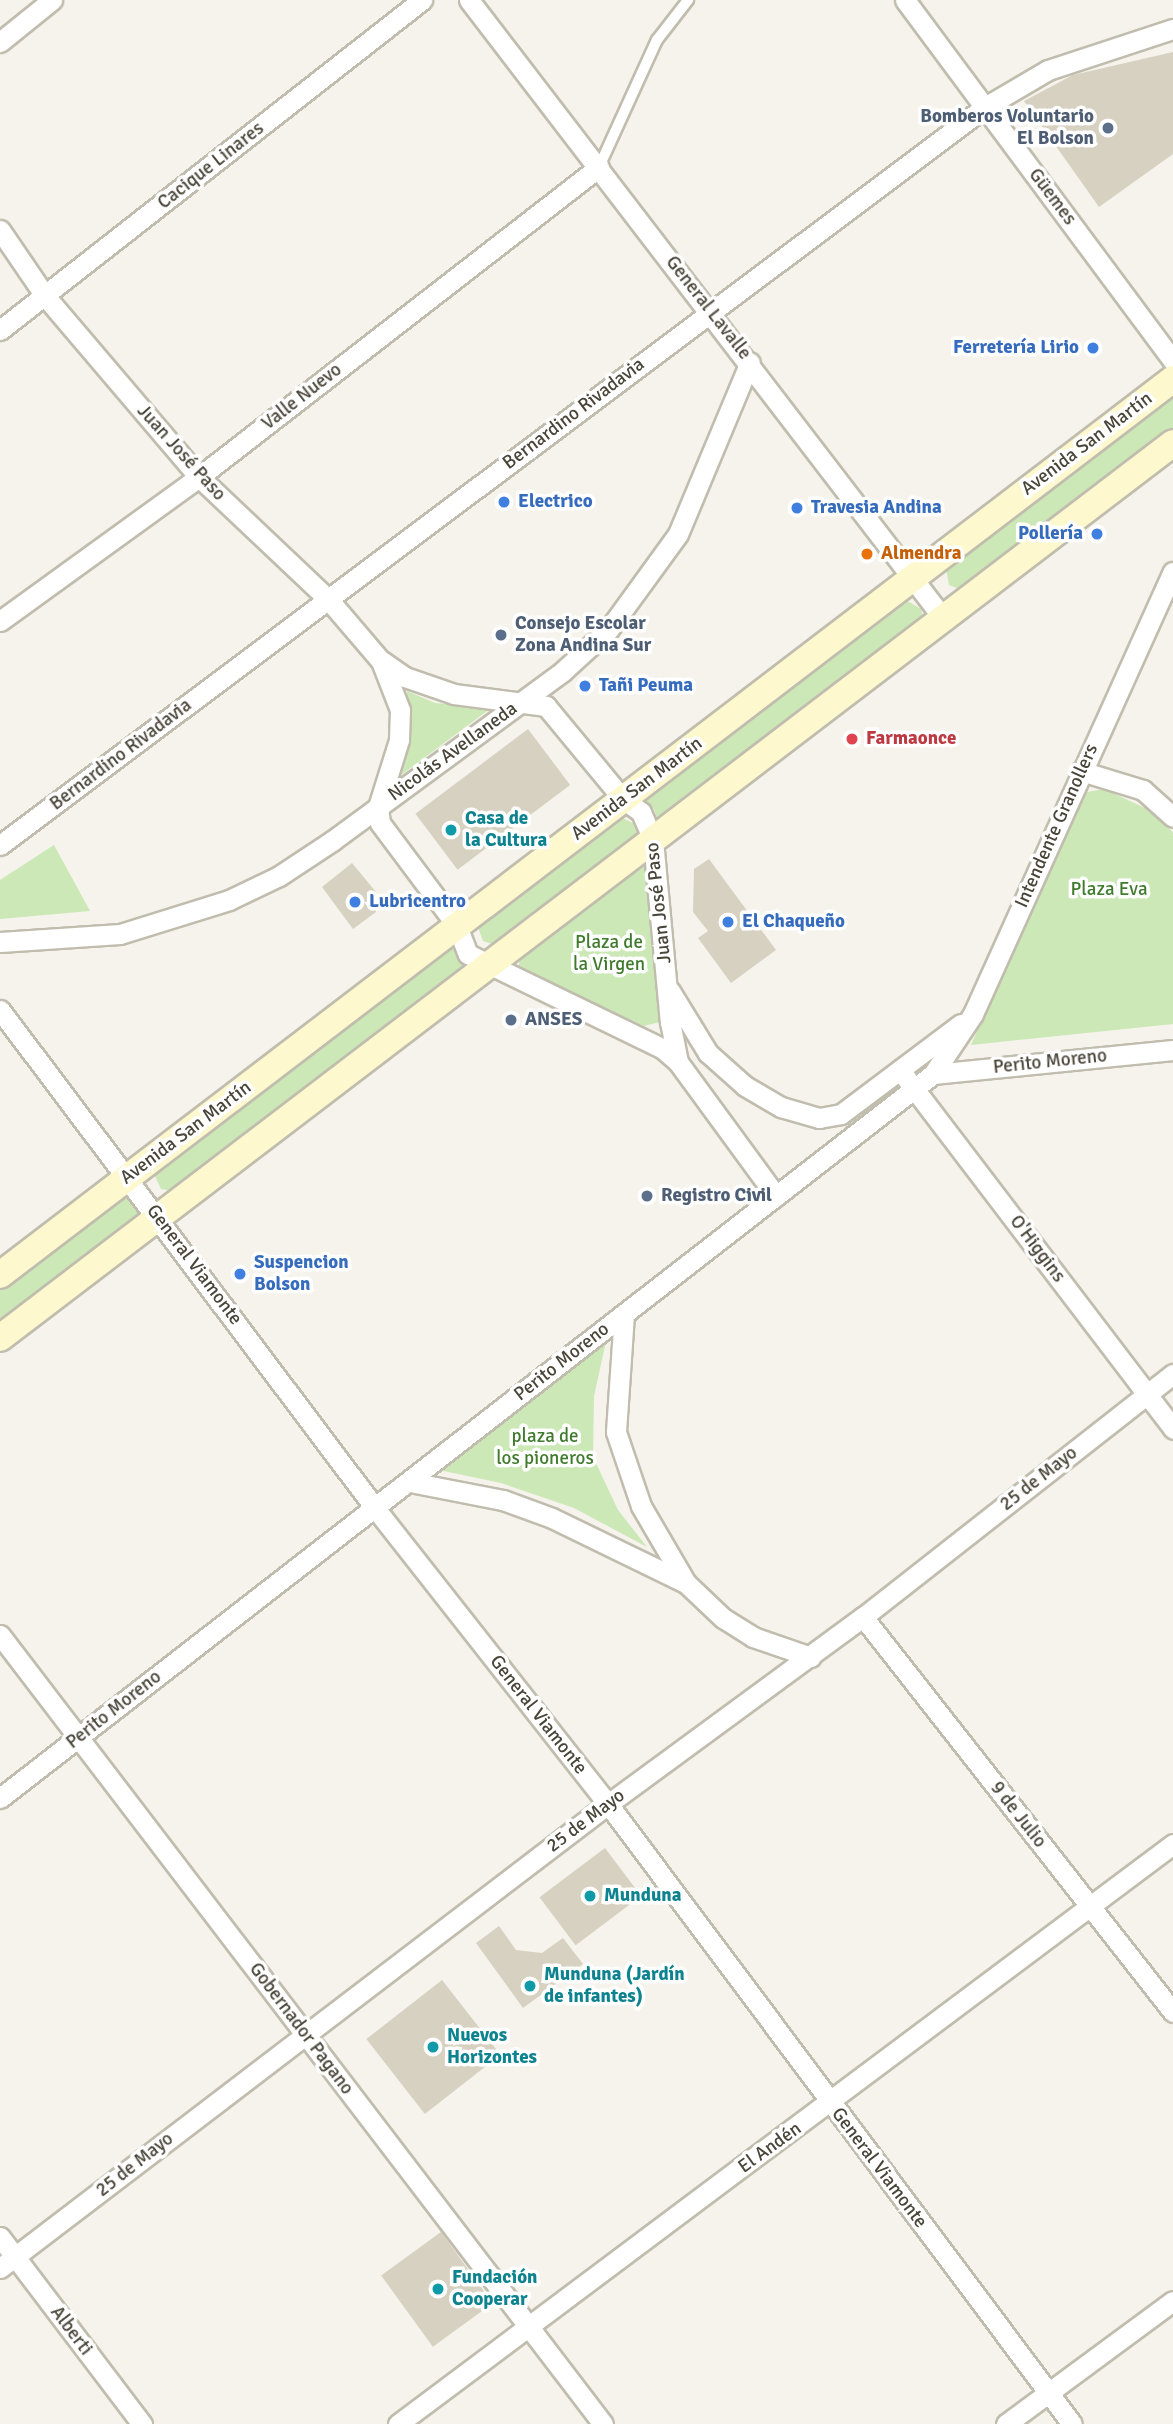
<!DOCTYPE html>
<meta charset="utf-8">
<style>
body{margin:0}
#map{position:relative;width:1173px;height:2424px;overflow:hidden;background:#f5f3eb;font-family:Signika,sans-serif}
div>[style]{position:absolute}
.green>*{inset:0;background:#cbe8b6}
.building>*{inset:0;background:#d7d1c1;transform-origin:0 0}
.roads{filter:drop-shadow(2px 0 #c1bdae) drop-shadow(-2px 0 #c1bdae) drop-shadow(0 2px #c1bdae) drop-shadow(0 -2px #c1bdae)}
.service>*{height:10px;margin:-5px;padding:0 5px;transform-origin:5px;border-radius:5px;background:#fff}
.minor>*{height:19px;margin:-9.5px;padding:0 9.5px;transform-origin:9.5px;border-radius:9.5px;background:#fff}
.secondary>*{height:26px;margin:-13px;padding:0 13px;transform-origin:13px;border-radius:13px;background:#fdf8cd}
.dots>*{width:19px;height:19px;translate:-50% -50%;box-sizing:border-box;border:4px solid #fff;border-radius:50%}
span{translate:-50% -50%;white-space:nowrap;text-align:center;line-height:1.15;-webkit-text-stroke:7px #fff;paint-order:stroke}
.service-label{font-size:19px;color:#4e5e75;font-weight:700}
.right{translate:-100% -50%;text-align:right}
.left{translate:0 -50%;text-align:left}
.street-label{font-size:19px;color:#494539}
.shop-label{font-size:19px;color:#366cbe;font-weight:700}
.food-label{font-size:19px;color:#c56008;font-weight:700}
.health-label{font-size:19px;color:#be3a42;font-weight:700}
.culture-label{font-size:19px;color:#0d838f;font-weight:700}
.park-label{font-size:19px;color:#407b2d}
</style>
<div id="map">
<div class="green">
<i style="clip-path:polygon(1173px 392px,1173px 432px,964px 591px,949px 585px,946px 569px)"></i>
<i style="clip-path:polygon(906px 600px,921px 609px,924px 620px,658px 821px,654px 809px,641px 799px)"></i>
<i style="clip-path:polygon(407px 691px,435px 703px,491px 708px,397px 778px,408px 735px)"></i>
<i style="clip-path:polygon(1104px 789px,1158px 814px,1173px 833px,1173px 1024px,971px 1045px,1082px 793px)"></i>
<i style="clip-path:polygon(618px 816px,633px 823px,639px 839px,498px 946px,483px 941px,478px 927px,480px 920px)"></i>
<i style="clip-path:polygon(54px 845px,90px 911px,0 919px,0 880px)"></i>
<i style="clip-path:polygon(647px 864px,665px 1015px,660px 1022px,644px 1026px,518px 968px,521px 956px)"></i>
<i style="clip-path:polygon(453px 943px,460px 958px,470px 965px,177px 1192px,161px 1189px,155px 1176px,157px 1170px)"></i>
<i style="clip-path:polygon(126px 1195px,141px 1211px,139px 1219px,0 1327px,0 1288px)"></i>
<i style="clip-path:polygon(607px 1337px,594px 1396px,593px 1457px,618px 1510px,647px 1547px,574px 1508px,501px 1483px,439px 1470px)"></i>
</div>
<div class="building">
<i style="clip-path:polygon(1173px 52px,1173px 154px,1099px 207px,1024px 101px,1073px 75px)"></i>
<i style="left:528px;top:729px;width:70px;height:141px;rotate:53deg"></i>
<i style="clip-path:polygon(709px 859px,776px 950px,731px 983px,698px 938px,708px 931px,693px 912px,694px 869px)"></i>
<i style="clip-path:polygon(352px 863px,376px 892px,376px 912px,353px 929px,322px 887px)"></i>
<i style="left:605px;top:1848px;width:60px;height:82px;rotate:53deg"></i>
<i style="clip-path:polygon(499px 1926px,516px 1950px,542px 1953px,563px 1938px,583px 1964px,523px 2008px,476px 1943px)"></i>
<i style="left:442px;top:1980px;width:95px;height:96px;rotate:52deg"></i>
<i style="left:441px;top:2232px;width:88px;height:74px;rotate:54deg"></i>
</div>
<div class="roads">
<div class="service">
<i style="left:599px;top:167px;width:140px;rotate:-65.5deg"></i>
<i style="left:657px;top:40px;width:51px;rotate:-52.2deg"></i>
</div>
<div class="minor">
<i style="left:469px;top:0;width:779px;rotate:52.51deg"></i>
<i style="left:905px;top:0;width:450px;rotate:53.4deg"></i>
<i style="left:0;top:42px;width:67px;rotate:-38.9deg"></i>
<i style="left:0;top:230px;width:80px;rotate:55.7deg"></i>
<i style="left:45px;top:296px;width:238px;rotate:49.6deg"></i>
<i style="left:199px;top:477px;width:178px;rotate:43.4deg"></i>
<i style="left:328px;top:599px;width:82px;rotate:49.5deg"></i>
<i style="left:381px;top:661px;width:53px;rotate:68.8deg"></i>
<i style="left:400px;top:710px;width:30px;rotate:92deg"></i>
<i style="left:399px;top:740px;width:70px;rotate:107.4deg"></i>
<i style="left:378px;top:807px;width:16px;rotate:83deg"></i>
<i style="left:380px;top:823px;width:129px;rotate:53.2deg"></i>
<i style="left:457px;top:926px;width:30px;rotate:69deg"></i>
<i style="left:468px;top:954px;width:216px;rotate:25.9deg"></i>
<i style="left:662px;top:1048px;width:21px;rotate:41deg"></i>
<i style="left:678px;top:1062px;width:166px;rotate:53.8deg"></i>
<i style="left:0;top:330px;width:536px;rotate:-38.03deg"></i>
<i style="left:0;top:621px;width:246px;rotate:-35.9deg"></i>
<i style="left:199px;top:477px;width:506px;rotate:-37.78deg"></i>
<i style="left:382px;top:661px;width:28px;rotate:35deg"></i>
<i style="left:405px;top:677px;width:52px;rotate:19.1deg"></i>
<i style="left:454px;top:694px;width:93px;rotate:7.4deg"></i>
<i style="left:546px;top:706px;width:121px;rotate:50.4deg"></i>
<i style="left:623px;top:799px;width:22px;rotate:36deg"></i>
<i style="left:641px;top:812px;width:30px;rotate:67deg"></i>
<i style="left:653px;top:840px;width:183px;rotate:84.7deg"></i>
<i style="left:670px;top:1022px;width:41px;rotate:78.7deg"></i>
<i style="left:1081px;top:771px;width:65px;rotate:17deg"></i>
<i style="left:1143px;top:790px;width:40px;rotate:42deg"></i>
<i style="left:0;top:845px;width:1231px;rotate:-36.84deg"></i>
<i style="left:985px;top:107px;width:73px;rotate:-30.4deg"></i>
<i style="left:1048px;top:70px;width:132px;rotate:-18.2deg"></i>
<i style="left:0;top:942px;width:120px;rotate:-3.8deg"></i>
<i style="left:120px;top:934px;width:114px;rotate:-17.3deg"></i>
<i style="left:229px;top:900px;width:55px;rotate:-25.6deg"></i>
<i style="left:279px;top:876px;width:64px;rotate:-33.4deg"></i>
<i style="left:332px;top:841px;width:285px;rotate:-36.3deg"></i>
<i style="left:562px;top:672px;width:64px;rotate:-42.5deg"></i>
<i style="left:609px;top:629px;width:117px;rotate:-54deg"></i>
<i style="left:678px;top:534px;width:186px;rotate:-67.3deg"></i>
<i style="left:670px;top:991px;width:73px;rotate:58.5deg"></i>
<i style="left:708px;top:1053px;width:50px;rotate:41.7deg"></i>
<i style="left:745px;top:1086px;width:42px;rotate:30.3deg"></i>
<i style="left:781px;top:1107px;width:40px;rotate:16deg"></i>
<i style="left:819px;top:1118px;width:22px;rotate:-10deg"></i>
<i style="left:841px;top:1114px;width:150px;rotate:-36.9deg"></i>
<i style="left:0;top:1010px;width:623px;rotate:53.02deg"></i>
<i style="left:375px;top:1508px;width:377px;rotate:51.8deg"></i>
<i style="left:608px;top:1804px;width:774px;rotate:53.19deg"></i>
<i style="left:900px;top:1070px;width:451px;rotate:52.7deg"></i>
<i style="left:933px;top:1074px;width:72px;rotate:-56.3deg"></i>
<i style="left:973px;top:1014px;width:485px;rotate:-65.7deg"></i>
<i style="left:624px;top:1314px;width:118px;rotate:93.9deg"></i>
<i style="left:616px;top:1432px;width:78px;rotate:71.3deg"></i>
<i style="left:641px;top:1506px;width:89px;rotate:59.7deg"></i>
<i style="left:410px;top:1482px;width:95px;rotate:11deg"></i>
<i style="left:503px;top:1500px;width:52px;rotate:20.2deg"></i>
<i style="left:552px;top:1518px;width:149px;rotate:25.9deg"></i>
<i style="left:686px;top:1583px;width:51px;rotate:43.4deg"></i>
<i style="left:723px;top:1618px;width:36px;rotate:32deg"></i>
<i style="left:753px;top:1637px;width:61px;rotate:19deg"></i>
<i style="left:863px;top:1617px;width:502px;rotate:51.87deg"></i>
<i style="left:0;top:1635px;width:993px;rotate:52.61deg"></i>
<i style="left:0;top:1798px;width:1181px;rotate:-37.81deg"></i>
<i style="left:933px;top:1074px;width:241px;rotate:-5.7deg"></i>
<i style="left:0;top:2237px;width:235px;rotate:52.8deg"></i>
<i style="left:0;top:2268px;width:765px;rotate:-37.35deg"></i>
<i style="left:608px;top:1804px;width:316px;rotate:-36.3deg"></i>
<i style="left:863px;top:1617px;width:394px;rotate:-38.1deg"></i>
<i style="left:398px;top:2424px;width:968px;rotate:-36.81deg"></i>
<i style="left:1006px;top:2424px;width:207px;rotate:-36.4deg"></i>
</div>
<div class="secondary">
<i style="left:0;top:1275px;width:1476px;rotate:-37.37deg"></i>
<i style="left:0;top:1338px;width:1475px;rotate:-37.34deg"></i>
</div>
</div>
<div class="dots">
<i style="left:1108px;top:128px;background:#5c6f8a"></i>
<i style="left:1093px;top:348px;background:#3f7fe0"></i>
<i style="left:504px;top:502px;background:#3f7fe0"></i>
<i style="left:797px;top:508px;background:#3f7fe0"></i>
<i style="left:1097px;top:534px;background:#3f7fe0"></i>
<i style="left:867px;top:554px;background:#e8710a"></i>
<i style="left:501px;top:635px;background:#5c6f8a"></i>
<i style="left:585px;top:686px;background:#3f7fe0"></i>
<i style="left:852px;top:739px;background:#e0444e"></i>
<i style="left:451px;top:830px;background:#0f9aa8"></i>
<i style="left:355px;top:902px;background:#3f7fe0"></i>
<i style="left:728px;top:922px;background:#3f7fe0"></i>
<i style="left:511px;top:1020px;background:#5c6f8a"></i>
<i style="left:647px;top:1196px;background:#5c6f8a"></i>
<i style="left:240px;top:1274px;background:#3f7fe0"></i>
<i style="left:590px;top:1896px;background:#0f9aa8"></i>
<i style="left:530px;top:1986px;background:#0f9aa8"></i>
<i style="left:433px;top:2047px;background:#0f9aa8"></i>
<i style="left:438px;top:2289px;background:#0f9aa8"></i>
</div>
<div class="service-label">
<span class="right" style="left:1094px;top:128px">Bomberos Voluntario<br>El Bolson</span>
<span class="left" style="left:515px;top:635px">Consejo Escolar<br>Zona Andina Sur</span>
<span class="left" style="left:525px;top:1020px">ANSES</span>
<span class="left" style="left:661px;top:1196px">Registro Civil</span>
</div>
<div class="street-label">
<span style="left:211px;top:166px;rotate:-38deg">Cacique Linares</span>
<span style="left:1052px;top:197px;rotate:53deg">Güemes</span>
<span style="left:708px;top:308px;rotate:52deg">General Lavalle</span>
<span style="left:302px;top:397px;rotate:-38deg">Valle Nuevo</span>
<span style="left:574px;top:414px;rotate:-37deg">Bernardino Rivadavia</span>
<span style="left:1087px;top:444px;rotate:-37deg">Avenida San Martín</span>
<span style="left:181px;top:453px;rotate:48deg">Juan José Paso</span>
<span style="left:453px;top:752px;rotate:-36deg">Nicolás Avellaneda</span>
<span style="left:121px;top:755px;rotate:-37deg">Bernardino Rivadavia</span>
<span style="left:637px;top:789px;rotate:-37deg">Avenida San Martín</span>
<span style="left:1057px;top:826px;rotate:-66deg">Intendente Granollers</span>
<span style="left:659px;top:903px;rotate:-96deg">Juan José Paso</span>
<span style="left:1050px;top:1062px;rotate:-6deg">Perito Moreno</span>
<span style="left:186px;top:1133px;rotate:-37deg">Avenida San Martín</span>
<span style="left:1037px;top:1249px;rotate:53deg">O'Higgins</span>
<span style="left:194px;top:1265px;rotate:53deg">General Viamonte</span>
<span style="left:562px;top:1362px;rotate:-38deg">Perito Moreno</span>
<span style="left:1039px;top:1479px;rotate:-38deg">25 de Mayo</span>
<span style="left:114px;top:1710px;rotate:-38deg">Perito Moreno</span>
<span style="left:538px;top:1715px;rotate:52deg">General Viamonte</span>
<span style="left:1018px;top:1815px;rotate:52deg">9 de Julio</span>
<span style="left:586px;top:1821px;rotate:-37deg">25 de Mayo</span>
<span style="left:301px;top:2029px;rotate:53deg">Gobernador Pagano</span>
<span style="left:770px;top:2148px;rotate:-36deg">El Andén</span>
<span style="left:135px;top:2165px;rotate:-38deg">25 de Mayo</span>
<span style="left:879px;top:2168px;rotate:53deg">General Viamonte</span>
<span style="left:71px;top:2331px;rotate:53deg">Alberti</span>
</div>
<div class="shop-label">
<span class="right" style="left:1079px;top:348px">Ferretería Lirio</span>
<span class="left" style="left:518px;top:502px">Electrico</span>
<span class="left" style="left:811px;top:508px">Travesia Andina</span>
<span class="right" style="left:1083px;top:534px">Pollería</span>
<span class="left" style="left:599px;top:686px">Tañi Peuma</span>
<span class="left" style="left:369px;top:902px">Lubricentro</span>
<span class="left" style="left:742px;top:922px">El Chaqueño</span>
<span class="left" style="left:254px;top:1274px">Suspencion<br>Bolson</span>
</div>
<div class="food-label">
<span class="left" style="left:881px;top:554px">Almendra</span>
</div>
<div class="health-label">
<span class="left" style="left:866px;top:739px">Farmaonce</span>
</div>
<div class="culture-label">
<span class="left" style="left:465px;top:830px">Casa de<br>la Cultura</span>
<span class="left" style="left:604px;top:1896px">Munduna</span>
<span class="left" style="left:544px;top:1986px">Munduna (Jardín<br>de infantes)</span>
<span class="left" style="left:447px;top:2047px">Nuevos<br>Horizontes</span>
<span class="left" style="left:452px;top:2289px">Fundación<br>Cooperar</span>
</div>
<div class="park-label">
<span style="left:1109px;top:890px">Plaza Eva</span>
<span style="left:609px;top:954px">Plaza de<br>la Virgen</span>
<span style="left:545px;top:1448px">plaza de<br>los pioneros</span>
</div>
</div>
